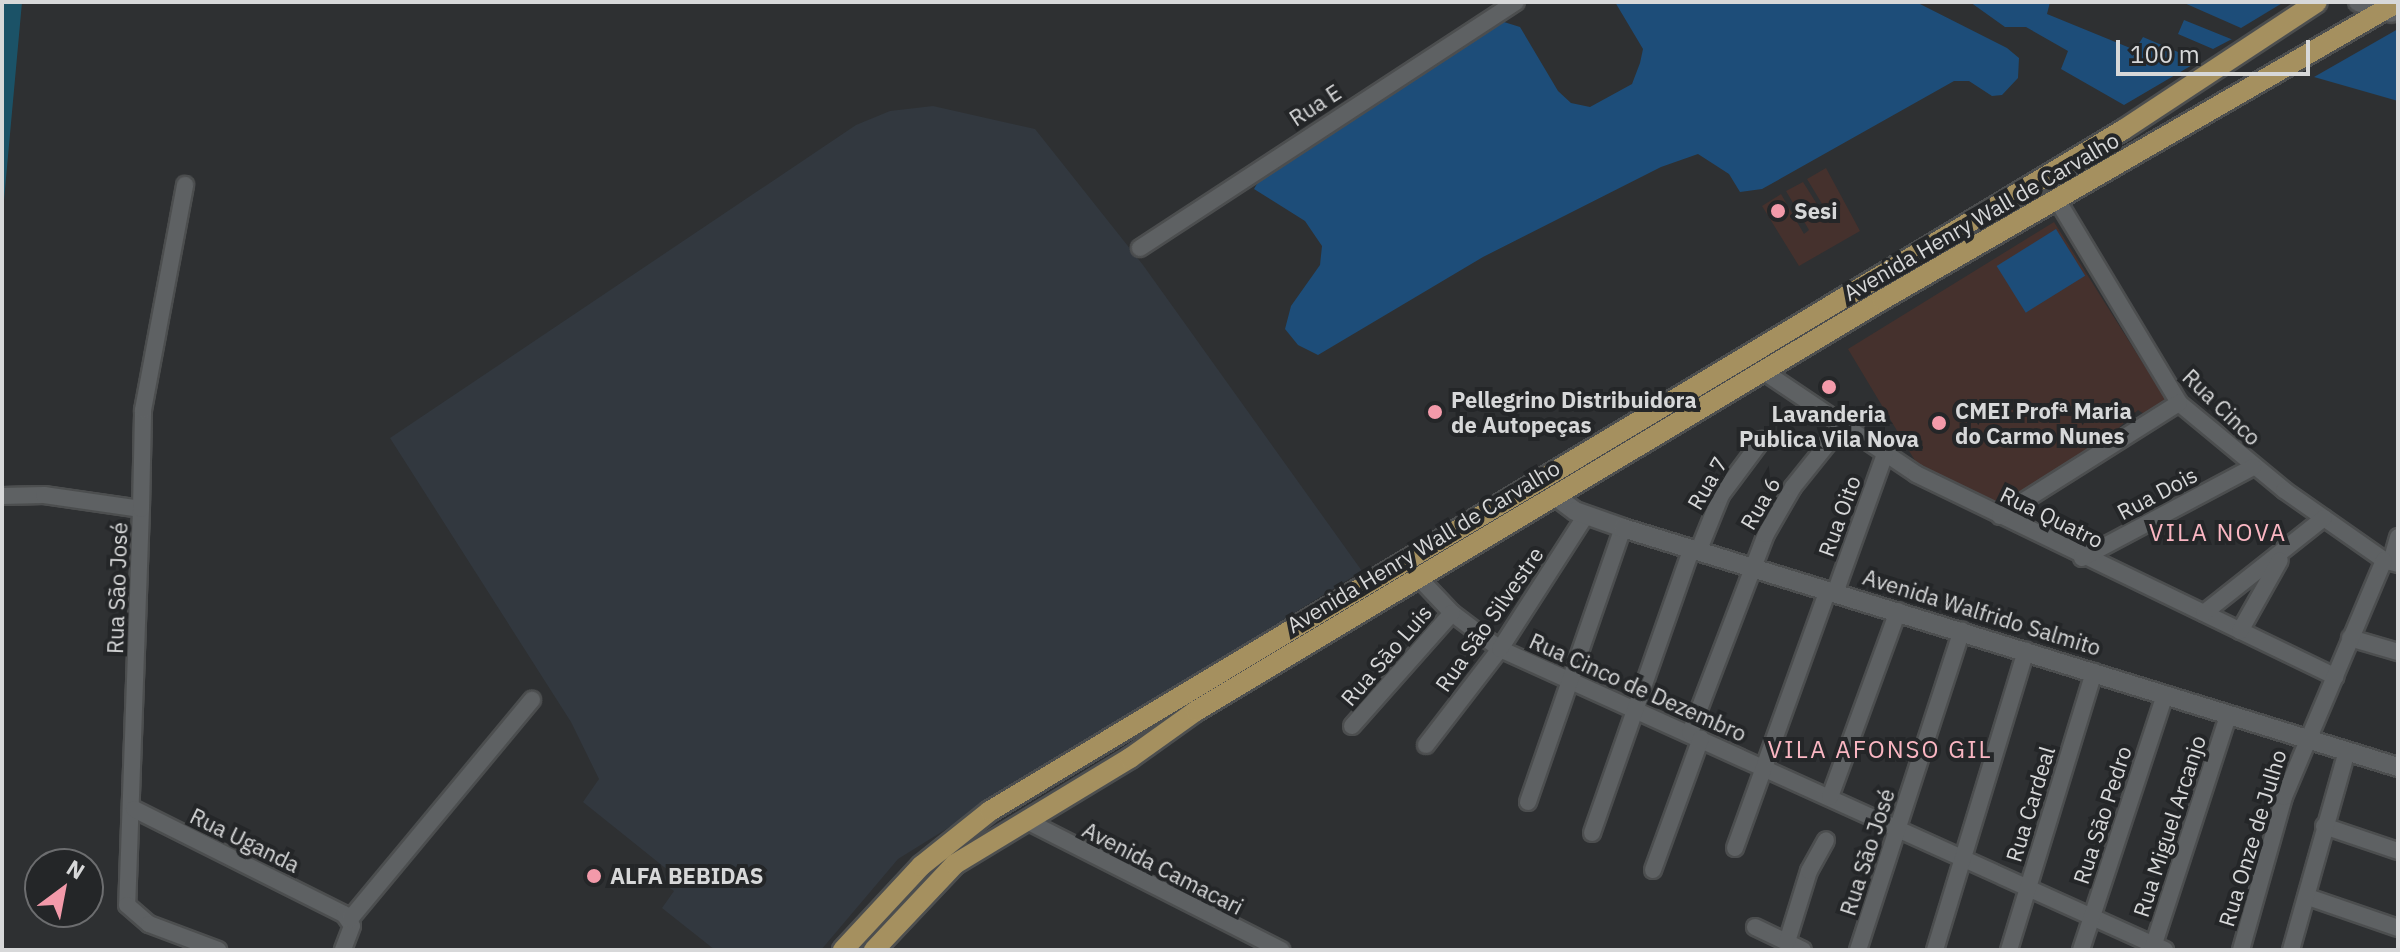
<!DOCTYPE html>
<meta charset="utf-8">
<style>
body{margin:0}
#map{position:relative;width:2400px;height:952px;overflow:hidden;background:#2e3032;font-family:"IBM Plex Sans",sans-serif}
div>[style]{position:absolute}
.built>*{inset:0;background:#32383f}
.education>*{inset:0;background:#45312d}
.green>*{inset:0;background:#1d4d79;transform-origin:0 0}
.water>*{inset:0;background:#1b5267}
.roads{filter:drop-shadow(2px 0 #4c4e4f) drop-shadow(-2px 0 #4c4e4f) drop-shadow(0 2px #4c4e4f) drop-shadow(0 -2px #4c4e4f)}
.minor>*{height:16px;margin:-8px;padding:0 8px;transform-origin:8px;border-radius:8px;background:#5e6163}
.tertiary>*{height:18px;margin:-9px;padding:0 9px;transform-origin:9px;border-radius:9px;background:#5e6163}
.primary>*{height:20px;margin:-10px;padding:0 10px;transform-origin:10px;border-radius:10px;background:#a5905f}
.dots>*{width:22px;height:22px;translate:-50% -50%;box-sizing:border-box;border:4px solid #242628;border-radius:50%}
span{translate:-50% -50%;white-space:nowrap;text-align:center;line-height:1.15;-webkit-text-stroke:8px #242628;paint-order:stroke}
.street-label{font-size:22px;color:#d7d8d9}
.poi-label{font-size:22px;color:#d7d8d9;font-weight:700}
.left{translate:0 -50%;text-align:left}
.neighbourhood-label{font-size:24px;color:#fab6c2;letter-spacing:2px}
.frame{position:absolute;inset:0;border:4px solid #d7d8d9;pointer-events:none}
.north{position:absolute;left:24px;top:848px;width:80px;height:80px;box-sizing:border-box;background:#242628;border:2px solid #6c6d6f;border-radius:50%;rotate:32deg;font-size:22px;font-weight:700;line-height:32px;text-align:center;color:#d7d8d9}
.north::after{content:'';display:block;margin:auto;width:28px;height:36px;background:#f39aaa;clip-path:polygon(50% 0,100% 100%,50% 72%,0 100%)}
.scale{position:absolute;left:2116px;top:40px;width:194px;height:36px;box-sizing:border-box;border:4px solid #d7d8d9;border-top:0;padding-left:10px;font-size:24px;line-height:28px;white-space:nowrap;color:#d7d8d9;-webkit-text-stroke:6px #242628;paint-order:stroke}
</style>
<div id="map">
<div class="built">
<i style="clip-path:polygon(933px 106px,1035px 129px,1143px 265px,1362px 571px,898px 859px,821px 950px,715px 950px,662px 908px,674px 891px,661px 882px,669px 871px,583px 802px,599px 779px,571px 722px,390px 438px,856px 125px,890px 111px)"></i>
</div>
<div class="education">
<i style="clip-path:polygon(1826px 168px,1860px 231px,1799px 266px,1762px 206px,1781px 194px,1804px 234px,1809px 230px,1786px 191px,1803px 182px,1827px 220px,1830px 217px,1807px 179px)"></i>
<i style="clip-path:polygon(2054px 222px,2168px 403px,2147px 416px,2138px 410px,2110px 436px,1992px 509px,1920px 469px,1848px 349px)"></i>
</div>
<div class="green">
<i style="clip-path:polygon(1615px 2px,1916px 2px,2007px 48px,2019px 58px,2018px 78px,2002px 95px,1992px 96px,1969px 81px,1954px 81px,1762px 189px,1740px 192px,1729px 174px,1698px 154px,1661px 167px,1483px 257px,1318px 355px,1298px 345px,1285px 329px,1291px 306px,1320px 265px,1322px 246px,1305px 221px,1254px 189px,1261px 177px,1504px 22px,1520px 27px,1558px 91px,1571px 103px,1590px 107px,1632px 84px,1640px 63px,1643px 49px)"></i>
<i style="clip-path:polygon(1970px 2px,2050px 2px,2047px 14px,2135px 50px,2143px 37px,2199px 61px,2124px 105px,2061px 69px,2068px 51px,2026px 27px,2005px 27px)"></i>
<i style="clip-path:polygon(2182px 2px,2284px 2px,2241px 28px)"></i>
<i style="clip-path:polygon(2184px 20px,2231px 39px,2232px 39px,2213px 49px,2178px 34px)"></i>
<i style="clip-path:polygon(2398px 29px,2398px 101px,2314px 77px)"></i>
<i style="left:2056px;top:229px;width:55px;height:70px;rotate:58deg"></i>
</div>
<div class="water">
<i style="clip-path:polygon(2px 2px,22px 2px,2px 222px)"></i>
</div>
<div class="roads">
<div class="minor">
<i style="left:2056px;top:198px;width:239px;rotate:59deg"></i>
<i style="left:2179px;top:403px;width:136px;rotate:39.6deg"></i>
<i style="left:2284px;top:490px;width:122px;rotate:35deg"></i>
<i style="left:2384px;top:560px;width:15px;rotate:16deg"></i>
<i style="left:1140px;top:248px;width:449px;rotate:-33.2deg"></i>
<i style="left:1763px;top:371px;width:184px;rotate:33.9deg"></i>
<i style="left:1916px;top:474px;width:466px;rotate:25.8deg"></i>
<i style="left:2px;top:496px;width:42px;rotate:-1.4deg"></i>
<i style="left:44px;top:495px;width:98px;rotate:8.2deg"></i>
<i style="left:141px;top:509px;width:396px;rotate:92deg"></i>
<i style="left:127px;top:905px;width:29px;rotate:41deg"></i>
<i style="left:149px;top:924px;width:74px;rotate:20.6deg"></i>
<i style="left:141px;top:509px;width:99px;rotate:-88.8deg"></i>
<i style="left:143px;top:410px;width:229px;rotate:-79.4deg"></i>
<i style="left:2000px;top:516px;width:212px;rotate:-32.3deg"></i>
<i style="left:1698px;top:552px;width:61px;rotate:-68deg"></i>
<i style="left:1721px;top:495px;width:69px;rotate:-53.3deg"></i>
<i style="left:2082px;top:558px;width:194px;rotate:-28deg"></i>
<i style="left:2391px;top:562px;width:26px;rotate:-74deg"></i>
<i style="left:1418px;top:577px;width:50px;rotate:46.6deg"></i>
<i style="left:1452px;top:613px;width:60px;rotate:36.9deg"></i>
<i style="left:1500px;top:649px;width:730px;rotate:24.35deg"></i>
<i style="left:1835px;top:593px;width:148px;rotate:-70.2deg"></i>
<i style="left:2204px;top:613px;width:153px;rotate:-38.4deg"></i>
<i style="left:2240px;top:631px;width:81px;rotate:-60.6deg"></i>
<i style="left:2350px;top:638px;width:50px;rotate:16.3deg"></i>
<i style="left:1352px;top:726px;width:151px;rotate:-48.5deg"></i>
<i style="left:1690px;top:733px;width:213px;rotate:-69.1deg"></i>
<i style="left:1766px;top:534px;width:54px;rotate:-60.1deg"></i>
<i style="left:1793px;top:487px;width:77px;rotate:-51.3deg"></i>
<i style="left:1426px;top:745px;width:121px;rotate:-52.4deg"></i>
<i style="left:1500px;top:649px;width:159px;rotate:-57.3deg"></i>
<i style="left:1830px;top:797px;width:198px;rotate:-69.9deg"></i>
<i style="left:1528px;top:802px;width:290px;rotate:-70.9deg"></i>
<i style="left:134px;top:809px;width:235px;rotate:26.6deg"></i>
<i style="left:344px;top:914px;width:14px;rotate:56deg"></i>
<i style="left:352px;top:926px;width:26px;rotate:111deg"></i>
<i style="left:1027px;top:821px;width:285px;rotate:26.9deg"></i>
<i style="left:2324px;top:826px;width:78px;rotate:18.7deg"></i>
<i style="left:1592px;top:833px;width:300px;rotate:-70.7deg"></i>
<i style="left:1735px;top:848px;width:274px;rotate:-70.2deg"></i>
<i style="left:1653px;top:870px;width:140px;rotate:-70deg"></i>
<i style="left:2308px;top:897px;width:95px;rotate:19deg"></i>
<i style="left:350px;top:919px;width:285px;rotate:-50.3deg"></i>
<i style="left:1755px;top:927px;width:53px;rotate:25.6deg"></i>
<i style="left:1787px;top:942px;width:74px;rotate:-72.8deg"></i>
<i style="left:1809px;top:871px;width:35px;rotate:-61deg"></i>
<i style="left:1858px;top:950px;width:336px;rotate:-72deg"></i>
<i style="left:1935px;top:950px;width:313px;rotate:-73.1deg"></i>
<i style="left:2009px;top:950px;width:291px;rotate:-73deg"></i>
<i style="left:2081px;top:950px;width:269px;rotate:-71.8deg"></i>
<i style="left:2152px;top:950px;width:246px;rotate:-72deg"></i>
<i style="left:2241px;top:950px;width:159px;rotate:-74.3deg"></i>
<i style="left:2284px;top:797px;width:257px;rotate:-67.1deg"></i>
<i style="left:2291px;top:950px;width:207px;rotate:-74.3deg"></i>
</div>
<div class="tertiary">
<i style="left:2358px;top:2px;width:35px;rotate:18deg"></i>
<i style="left:1555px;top:496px;width:25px;rotate:37deg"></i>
<i style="left:1575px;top:511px;width:51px;rotate:19.5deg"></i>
<i style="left:1623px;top:528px;width:811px;rotate:17.14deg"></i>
</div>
<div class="primary">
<i style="left:843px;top:950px;width:115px;rotate:-47.1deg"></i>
<i style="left:921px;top:866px;width:88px;rotate:-38.6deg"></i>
<i style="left:990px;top:811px;width:1322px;rotate:-31.01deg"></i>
<i style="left:2123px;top:130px;width:232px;rotate:-33.4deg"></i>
<i style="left:874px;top:950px;width:118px;rotate:-46.7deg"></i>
<i style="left:955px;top:864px;width:205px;rotate:-31.2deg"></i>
<i style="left:1130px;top:758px;width:81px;rotate:-35.5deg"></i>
<i style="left:1196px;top:711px;width:800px;rotate:-30.93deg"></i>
<i style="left:1882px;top:300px;width:596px;rotate:-30.01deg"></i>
</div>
</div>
<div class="dots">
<i style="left:1778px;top:211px;background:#f39aaa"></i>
<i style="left:1829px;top:387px;background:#f39aaa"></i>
<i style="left:1435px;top:412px;background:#f39aaa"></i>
<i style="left:1939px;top:423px;background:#f39aaa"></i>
<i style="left:594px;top:876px;background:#f39aaa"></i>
</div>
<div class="street-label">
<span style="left:1315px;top:105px;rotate:-33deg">Rua E</span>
<span style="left:1981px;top:216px;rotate:-30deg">Avenida Henry Wall de Carvalho</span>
<span style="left:2222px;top:407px;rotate:44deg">Rua Cinco</span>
<span style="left:1707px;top:483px;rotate:-60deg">Rua 7</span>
<span style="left:2157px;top:493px;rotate:-28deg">Rua Dois</span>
<span style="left:1760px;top:503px;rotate:-60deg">Rua 6</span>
<span style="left:1839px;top:516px;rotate:-70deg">Rua Oito</span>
<span style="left:2052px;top:517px;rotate:26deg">Rua Quatro</span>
<span style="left:1423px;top:546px;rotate:-31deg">Avenida Henry Wall de Carvalho</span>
<span style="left:117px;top:588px;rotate:-88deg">Rua São José</span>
<span style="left:1982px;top:612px;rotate:17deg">Avenida Walfrido Salmito</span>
<span style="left:1489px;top:619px;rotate:-55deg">Rua São Silvestre</span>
<span style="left:1386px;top:655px;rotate:-49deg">Rua São Luis</span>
<span style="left:1638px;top:687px;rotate:24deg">Rua Cinco de Dezembro</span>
<span style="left:2030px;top:804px;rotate:-73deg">Rua Cardeal</span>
<span style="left:2102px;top:815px;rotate:-72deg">Rua São Pedro</span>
<span style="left:2169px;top:826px;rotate:-72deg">Rua Miguel Arcanjo</span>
<span style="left:2252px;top:838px;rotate:-73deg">Rua Onze de Julho</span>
<span style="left:245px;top:840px;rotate:26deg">Rua Uganda</span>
<span style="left:1867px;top:852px;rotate:-72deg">Rua São José</span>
<span style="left:1163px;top:868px;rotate:27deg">Avenida Camacari</span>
</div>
<div class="poi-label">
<span class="left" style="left:1794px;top:211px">Sesi</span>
<span class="left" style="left:1451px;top:412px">Pellegrino Distribuidora<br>de Autopeças</span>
<span class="left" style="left:1955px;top:423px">CMEI Profª Maria<br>do Carmo Nunes</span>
<span style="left:1829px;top:426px">Lavanderia<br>Publica Vila Nova</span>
<span class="left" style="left:610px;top:876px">ALFA BEBIDAS</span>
</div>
<div class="neighbourhood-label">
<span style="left:2218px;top:533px">VILA NOVA</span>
<span style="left:1880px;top:750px">VILA AFONSO GIL</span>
</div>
<div class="frame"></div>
<div class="north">N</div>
<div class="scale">100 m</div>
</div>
